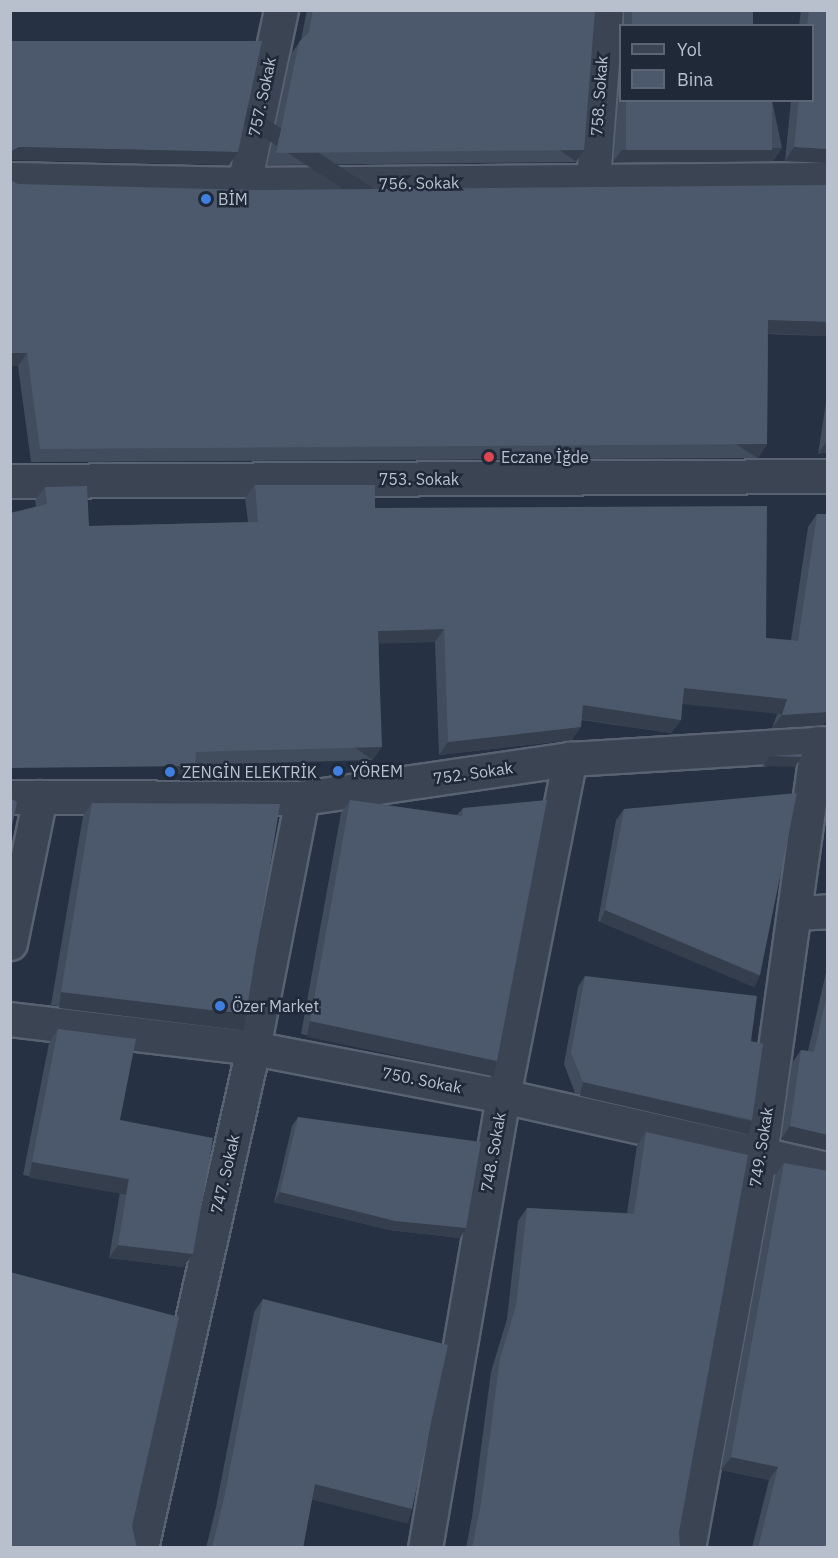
<!DOCTYPE html>
<meta charset="utf-8">
<style>
body{margin:0}
#map{position:relative;width:838px;height:1558px;overflow:hidden;background:#263243;font-family:"IBM Plex Sans",sans-serif}
div>[style]{position:absolute}
.roads{filter:drop-shadow(2px 0 #596270) drop-shadow(-2px 0 #596270) drop-shadow(0 2px #596270) drop-shadow(0 -2px #596270)}
.minor>*{height:33px;margin:-16.5px;padding:0 16.5px;transform-origin:16.5px;border-radius:16.5px;background:#3b4453}
.wall>*{inset:0;background:#414d5d;transform-origin:0 0}
.shaded-wall>*{inset:0;background:#353e4c;transform-origin:0 0}
.building>*{inset:0;background:#4c596c;transform-origin:0 0}
.dots>*{width:16px;height:16px;translate:-50% -50%;box-sizing:border-box;border:3px solid #1f2938;border-radius:50%}
span{translate:-50% -50%;white-space:nowrap;text-align:center;line-height:1.15;-webkit-text-stroke:5px #1f2938;paint-order:stroke}
.street-label{font-size:16px;color:#b8c0cd}
.poi-label{font-size:16px;color:#b8c0cd}
.left{translate:0 -50%;text-align:left}
.frame{position:absolute;inset:0;border:12px solid #b8c0cd;pointer-events:none}
.legend{position:absolute;left:619px;top:24px;width:195px;height:78px;box-sizing:border-box;background:#1f2938;border:2px solid #5c6574;margin:0;padding:8px 10px;list-style:none;font-size:18px;color:#b8c0cd}
.legend li{display:flex;align-items:center;gap:12px;height:30px}
.legend b{width:30px;border:2px solid #5c6574}
</style>
<div id="map">
<div class="roads">
<div class="minor">
<i style="left:10px;top:179px;width:234px;rotate:1.2deg"></i>
<i style="left:244px;top:184px;width:584px;rotate:-0.49deg"></i>
<i style="left:593px;top:181px;width:171px;rotate:-85.7deg"></i>
<i style="left:244px;top:184px;width:178px;rotate:-78deg"></i>
<i style="left:10px;top:481px;width:818px;rotate:-0.35deg"></i>
<i style="left:10px;top:797px;width:292px;rotate:0.2deg"></i>
<i style="left:302px;top:798px;width:271px;rotate:-8.3deg"></i>
<i style="left:570px;top:759px;width:258px;rotate:-3.5deg"></i>
<i style="left:795px;top:913px;width:33px;rotate:-3deg"></i>
<i style="left:10px;top:943px;width:149px;rotate:-78.4deg"></i>
<i style="left:10px;top:1019px;width:245px;rotate:6.8deg"></i>
<i style="left:253px;top:1048px;width:255px;rotate:10.9deg"></i>
<i style="left:503px;top:1096px;width:333px;rotate:12.7deg"></i>
<i style="left:141px;top:1548px;width:512px;rotate:-77.37deg"></i>
<i style="left:253px;top:1048px;width:255px;rotate:-78.9deg"></i>
<i style="left:425px;top:1548px;width:459px;rotate:-80.2deg"></i>
<i style="left:503px;top:1096px;width:344px;rotate:-78.8deg"></i>
<i style="left:688px;top:1548px;width:399px;rotate:-79.6deg"></i>
<i style="left:760px;top:1156px;width:417px;rotate:-82.1deg"></i>
</div>
</div>
<div class="wall">
<i style="clip-path:polygon(307px 10px,595px 10px,584px 150px,576px 162px,267px 165px,291px 54px,301px 40px)"></i>
<i style="left:624px;top:10px;width:129px;height:16px"></i>
<i style="clip-path:polygon(801px 10px,828px 10px,828px 163px,785px 161px,791px 100px,813px 100px,813px 26px,799px 26px)"></i>
<i style="clip-path:polygon(621px 67px,621px 100px,772px 100px,782px 148px,773px 161px,613px 162px)"></i>
<i style="clip-path:polygon(18px 184px,828px 336px,768px 334px,767px 444px,758px 458px,31px 462px,18px 366px)"></i>
<i style="clip-path:polygon(828px 390px,828px 452px,818px 454px)"></i>
<i style="clip-path:polygon(255px 485px,375px 508px,766px 638px,791px 640px,808px 527px,817px 514px,827px 514px,828px 718px,823px 725px,772px 728px,778px 712px,682px 702px,681px 720px,671px 733px,582px 720px,572px 740px,439px 755px,435px 642px,379px 643px,373px 760px,195px 765px,186px 779px,36px 507px,35px 500px,45px 487px,89px 526px,248px 522px,245px 498px)"></i>
<i style="clip-path:polygon(350px 800px,457px 815px,463px 808px,497px 1061px,488px 1074px,301px 1034px,341px 813px)"></i>
<i style="clip-path:polygon(92px 803px,236px 1027px,51px 1005px,83px 816px)"></i>
<i style="clip-path:polygon(624px 809px,760px 975px,752px 986px,598px 921px,616px 820px)"></i>
<i style="clip-path:polygon(828px 964px,828px 1150px,781px 1139px,792px 1063px,801px 1050px,808px 1051px)"></i>
<i style="clip-path:polygon(585px 976px,751px 1041px,752px 1120px,745px 1131px,575px 1093px,564px 1064px,578px 987px)"></i>
<i style="clip-path:polygon(58px 1029px,120px 1120px,193px 1254px,183px 1267px,109px 1258px,120px 1192px,23px 1175px,49px 1043px)"></i>
<i style="clip-path:polygon(298px 1117px,460px 1238px,389px 1230px,274px 1202px,292px 1126px)"></i>
<i style="clip-path:polygon(646px 1132px,680px 1548px,466px 1548px,472px 1517px,491px 1372px,507px 1319px,518px 1221px,527px 1208px,627px 1213px,637px 1145px)"></i>
<i style="clip-path:polygon(784px 1163px,828px 1548px,752px 1548px,769px 1480px,721px 1470px,775px 1176px)"></i>
<i style="clip-path:polygon(263px 1299px,412px 1509px,403px 1522px,312px 1499px,303px 1548px,206px 1548px,216px 1507px,254px 1312px)"></i>
</div>
<div class="shaded-wall">
<i style="clip-path:polygon(19px 147px,238px 152px,229px 165px,10px 160px,10px 152px)"></i>
<i style="clip-path:polygon(794px 147px,828px 149px,828px 163px,785px 161px)"></i>
<i style="clip-path:polygon(782px 148px,773px 161px,613px 162px,622px 150px)"></i>
<i style="left:584px;top:150px;width:14px;height:308px;rotate:124deg"></i>
<i style="clip-path:polygon(768px 320px,828px 322px,828px 336px,759px 333px)"></i>
<i style="clip-path:polygon(10px 353px,27px 353px,18px 366px,10px 366px)"></i>
<i style="clip-path:polygon(827px 441px,828px 452px,818px 454px)"></i>
<i style="left:767px;top:444px;width:17px;height:727px;rotate:123deg"></i>
<i style="clip-path:polygon(444px 629px,435px 642px,369px 644px,378px 631px)"></i>
<i style="left:684px;top:688px;width:104px;height:16px;rotate:6deg"></i>
<i style="clip-path:polygon(583px 705px,681px 720px,671px 733px,574px 718px)"></i>
<i style="clip-path:polygon(828px 712px,828px 718px,823px 725px,772px 728px,782px 715px)"></i>
<i style="clip-path:polygon(581px 727px,572px 740px,439px 755px,448px 742px)"></i>
<i style="left:382px;top:747px;width:16px;height:186px;rotate:125deg"></i>
<i style="clip-path:polygon(770px 756px,801px 757px,795px 767px,763px 766px)"></i>
<i style="left:195px;top:766px;width:16px;height:185px;rotate:125deg"></i>
<i style="left:605px;top:910px;width:168px;height:13px;rotate:23deg"></i>
<i style="left:61px;top:992px;width:186px;height:16px;rotate:7deg"></i>
<i style="left:310px;top:1021px;width:191px;height:16px;rotate:12deg"></i>
<i style="left:583px;top:1082px;width:173px;height:14px;rotate:13deg"></i>
<i style="clip-path:polygon(790px 1126px,828px 1135px,828px 1150px,781px 1139px)"></i>
<i style="left:32px;top:1162px;width:98px;height:16px;rotate:10deg"></i>
<i style="clip-path:polygon(280px 1192px,466px 1228px,460px 1238px,389px 1230px,274px 1202px)"></i>
<i style="clip-path:polygon(118px 1245px,193px 1254px,183px 1267px,109px 1258px)"></i>
<i style="clip-path:polygon(731px 1457px,778px 1467px,769px 1480px,721px 1470px)"></i>
<i style="left:315px;top:1484px;width:100px;height:16px;rotate:14deg"></i>
</div>
<div class="building">
<i style="clip-path:polygon(313px 10px,595px 10px,584px 150px,276px 153px,299px 42px,309px 32px)"></i>
<i style="left:632px;top:10px;width:121px;height:16px"></i>
<i style="clip-path:polygon(809px 10px,828px 10px,828px 149px,794px 147px,799px 100px,813px 100px,813px 26px,807px 26px)"></i>
<i style="clip-path:polygon(10px 41px,262px 41px,238px 152px,19px 147px,10px 152px)"></i>
<i style="left:626px;top:100px;width:146px;height:50px"></i>
<i style="clip-path:polygon(10px 180px,18px 184px,253px 190px,828px 185px,828px 322px,768px 320px,767px 444px,40px 449px,27px 353px,10px 353px)"></i>
<i style="clip-path:polygon(255px 485px,375px 485px,375px 508px,767px 506px,766px 638px,798px 641px,817px 514px,827px 514px,828px 712px,782px 715px,787px 699px,684px 688px,681px 720px,583px 705px,581px 727px,448px 742px,444px 629px,378px 631px,382px 747px,196px 752px,195px 766px,10px 768px,10px 513px,47px 504px,45px 487px,87px 486px,89px 526px,258px 522px)"></i>
<i style="clip-path:polygon(802px 754px,801px 757px,770px 756px)"></i>
<i style="clip-path:polygon(797px 793px,760px 975px,605px 910px,624px 809px)"></i>
<i style="clip-path:polygon(10px 798px,17px 802px,10px 835px)"></i>
<i style="clip-path:polygon(350px 800px,462px 816px,463px 808px,547px 800px,497px 1061px,310px 1021px)"></i>
<i style="clip-path:polygon(92px 803px,280px 804px,246px 1014px,61px 992px)"></i>
<i style="clip-path:polygon(585px 976px,757px 996px,751px 1041px,763px 1044px,752px 1120px,583px 1082px,571px 1053px)"></i>
<i style="clip-path:polygon(828px 991px,828px 1135px,790px 1126px,801px 1050px,814px 1052px)"></i>
<i style="clip-path:polygon(58px 1029px,136px 1039px,120px 1120px,213px 1138px,193px 1254px,118px 1245px,129px 1179px,32px 1162px)"></i>
<i style="clip-path:polygon(298px 1117px,481px 1142px,466px 1228px,395px 1221px,280px 1192px)"></i>
<i style="clip-path:polygon(646px 1132px,748px 1155px,679px 1532px,680px 1548px,472px 1548px,481px 1504px,500px 1359px,516px 1306px,527px 1208px,634px 1214px)"></i>
<i style="clip-path:polygon(784px 1163px,828px 1171px,828px 1548px,758px 1548px,778px 1467px,731px 1457px)"></i>
<i style="clip-path:polygon(10px 1272px,179px 1317px,132px 1526px,137px 1548px,10px 1548px)"></i>
<i style="clip-path:polygon(263px 1299px,448px 1345px,412px 1509px,315px 1484px,303px 1548px,212px 1548px,225px 1494px)"></i>
</div>
<div class="dots">
<i style="left:206px;top:199px;background:#3f7fe0"></i>
<i style="left:489px;top:457px;background:#e0444e"></i>
<i style="left:338px;top:771px;background:#3f7fe0"></i>
<i style="left:170px;top:772px;background:#3f7fe0"></i>
<i style="left:220px;top:1006px;background:#3f7fe0"></i>
</div>
<div class="street-label">
<span style="left:599px;top:96px;rotate:-86deg">758. Sokak</span>
<span style="left:262px;top:97px;rotate:-78deg">757. Sokak</span>
<span style="left:419px;top:183px;rotate:-1deg">756. Sokak</span>
<span style="left:419px;top:479px">753. Sokak</span>
<span style="left:473px;top:773px;rotate:-8deg">752. Sokak</span>
<span style="left:422px;top:1080px;rotate:11deg">750. Sokak</span>
<span style="left:761px;top:1147px;rotate:-81deg">749. Sokak</span>
<span style="left:493px;top:1152px;rotate:-80deg">748. Sokak</span>
<span style="left:225px;top:1174px;rotate:-77deg">747. Sokak</span>
</div>
<div class="poi-label">
<span class="left" style="left:218px;top:199px">BİM</span>
<span class="left" style="left:501px;top:457px">Eczane İğde</span>
<span class="left" style="left:350px;top:771px">YÖREM</span>
<span class="left" style="left:182px;top:772px">ZENGİN ELEKTRİK</span>
<span class="left" style="left:232px;top:1006px">Özer Market</span>
</div>
<div class="frame"></div>
<ul class="legend">
<li><b style="height:8px;background:#3b4453"></b>Yol</li>
<li><b style="height:16px;background:#4c596c"></b>Bina</li>
</ul>
</div>
